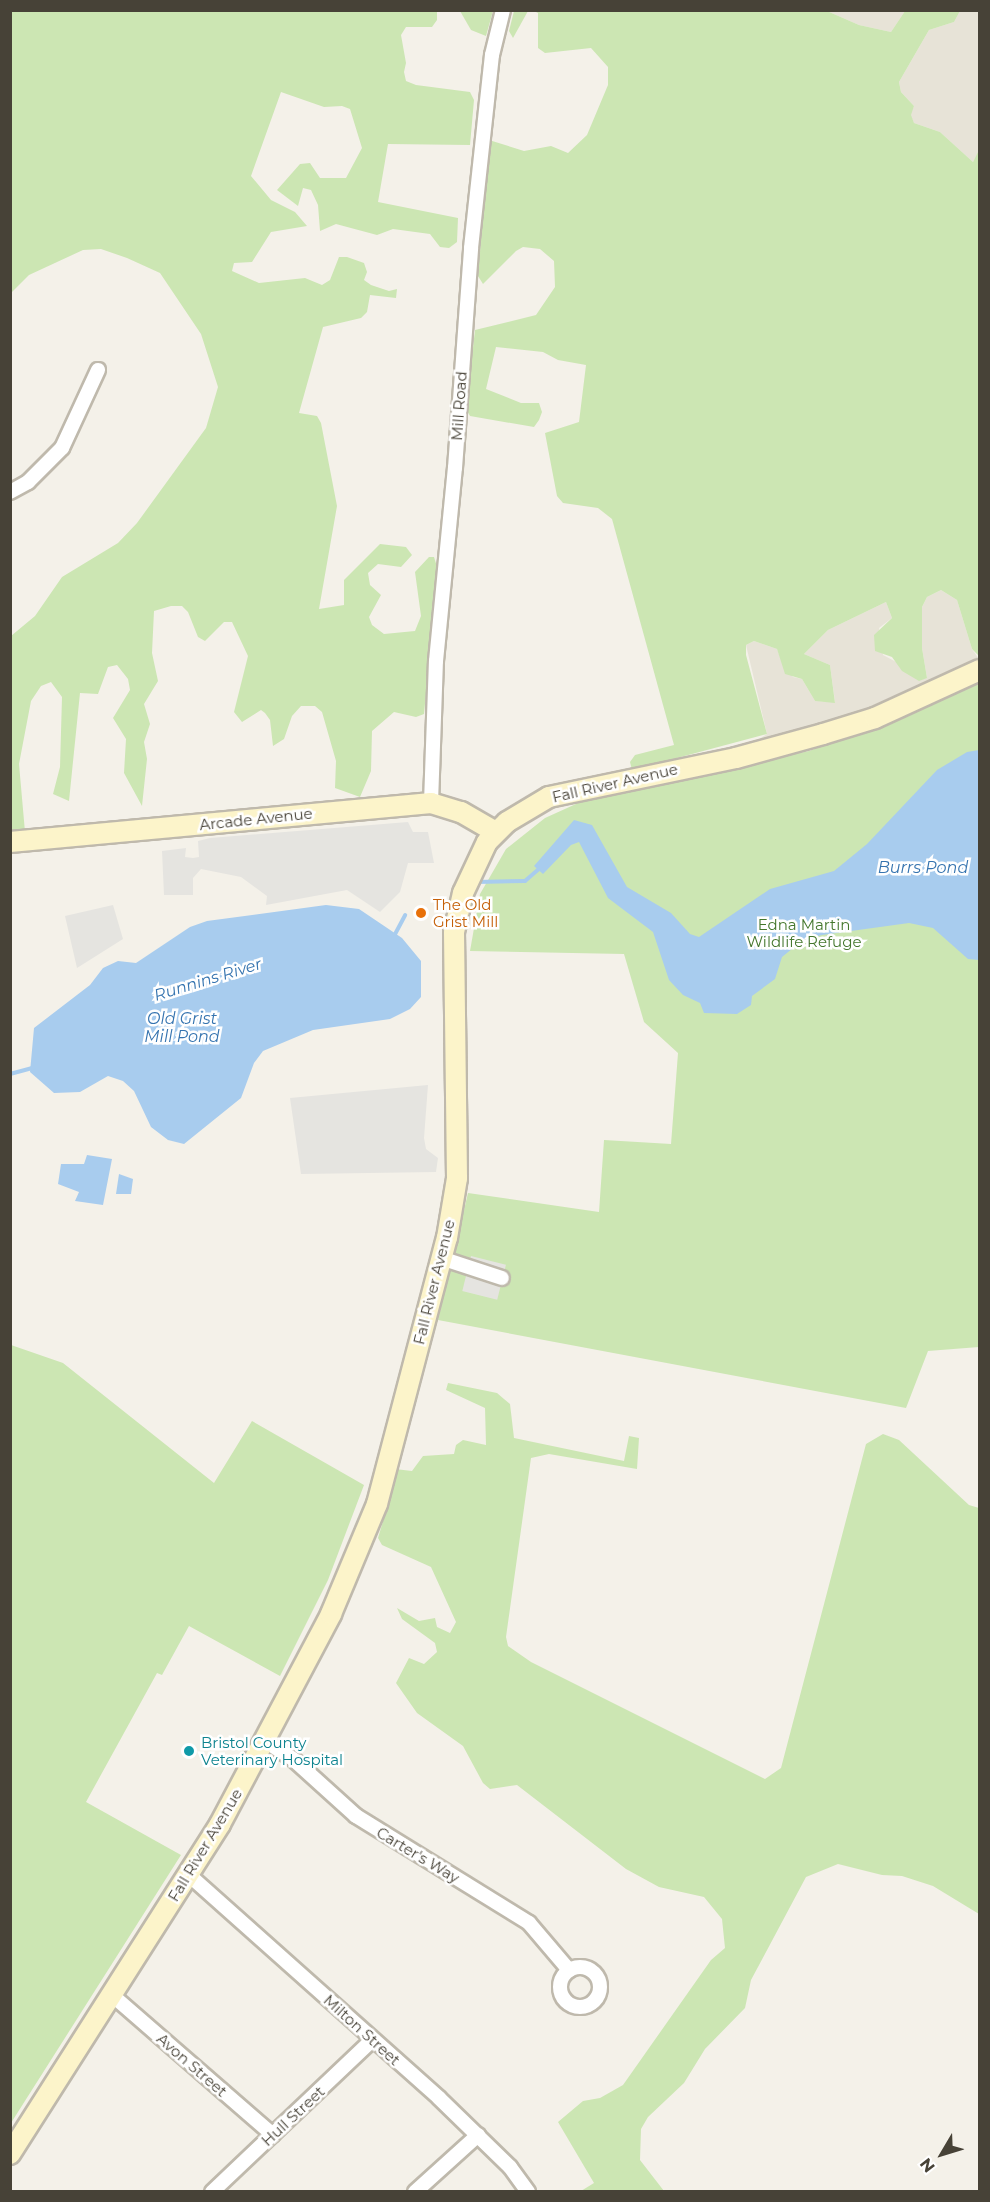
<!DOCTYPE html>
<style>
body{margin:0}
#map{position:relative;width:990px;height:2202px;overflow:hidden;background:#f4f1e9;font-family:Montserrat,sans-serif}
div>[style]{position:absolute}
.residential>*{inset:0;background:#e7e3d7}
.green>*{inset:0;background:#cce6b3}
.parking>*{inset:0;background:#e5e4e0;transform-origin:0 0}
.water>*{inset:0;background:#a8ccee}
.stream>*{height:4px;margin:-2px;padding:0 2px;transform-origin:2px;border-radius:2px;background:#a8ccee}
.roads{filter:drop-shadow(2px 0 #bfb9ac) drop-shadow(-2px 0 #bfb9ac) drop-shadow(0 2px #bfb9ac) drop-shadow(0 -2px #bfb9ac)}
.minor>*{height:14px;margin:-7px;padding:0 7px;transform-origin:7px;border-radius:7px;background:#fff}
.minor>.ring{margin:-7px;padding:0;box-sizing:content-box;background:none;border:14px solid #fff;border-radius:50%}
.secondary>*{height:20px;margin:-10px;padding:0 10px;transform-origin:10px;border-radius:10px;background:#fcf4ca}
.dots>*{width:16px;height:16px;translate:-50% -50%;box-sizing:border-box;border:3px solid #fff;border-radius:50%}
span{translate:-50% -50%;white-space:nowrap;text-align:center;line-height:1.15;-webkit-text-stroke:5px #fff;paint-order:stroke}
.street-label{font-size:15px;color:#474237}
.food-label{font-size:15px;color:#c56008}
.left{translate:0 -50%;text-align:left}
.park-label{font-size:15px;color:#44772d}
.culture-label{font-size:15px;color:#0d838f}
.water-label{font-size:16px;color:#3473af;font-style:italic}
.frame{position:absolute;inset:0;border:12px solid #474237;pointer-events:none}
.north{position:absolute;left:912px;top:2124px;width:60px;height:60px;-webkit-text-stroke:4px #fff;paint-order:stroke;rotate:232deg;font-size:16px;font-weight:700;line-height:24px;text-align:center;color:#474237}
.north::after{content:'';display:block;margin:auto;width:21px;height:27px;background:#474237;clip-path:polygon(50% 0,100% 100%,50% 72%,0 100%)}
</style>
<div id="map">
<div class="residential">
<i style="clip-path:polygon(827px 11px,905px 11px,891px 32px,859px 25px)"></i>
<i style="clip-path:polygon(960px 11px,979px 11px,980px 150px,973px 162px,940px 132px,914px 123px,910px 115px,914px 106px,901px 92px,899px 82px,929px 30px,954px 22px)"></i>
<i style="clip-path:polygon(941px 590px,957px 600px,972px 649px,979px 659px,839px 720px,759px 739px,767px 734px,746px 645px,754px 641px,777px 649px,783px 665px,793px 677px,802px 679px,815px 701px,835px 702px,830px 665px,804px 654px,828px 630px,886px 602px,892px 618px,879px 628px,883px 655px,927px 678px,922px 648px,922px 607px,927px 597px)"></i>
</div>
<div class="green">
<i style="clip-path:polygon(11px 11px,437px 11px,437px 20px,432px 27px,406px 27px,401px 35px,406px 63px,404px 72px,406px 81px,416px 85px,470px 92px,474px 100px,470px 145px,388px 144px,378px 202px,458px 218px,457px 242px,449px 248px,440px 247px,430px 234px,393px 229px,377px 235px,336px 224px,320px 231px,318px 205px,311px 190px,303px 188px,298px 206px,277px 190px,300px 164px,310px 163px,320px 178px,346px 178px,362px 148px,350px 109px,342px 106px,324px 107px,281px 92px,251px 176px,271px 200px,295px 212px,307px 226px,271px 232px,252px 262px,234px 263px,232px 271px,259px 283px,305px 278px,322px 285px,330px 280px,339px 257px,347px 257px,364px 263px,367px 272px,364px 280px,371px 285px,389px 291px,397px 289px,396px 298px,370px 295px,367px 312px,361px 318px,323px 327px,299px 413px,317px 416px,321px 423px,337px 506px,319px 609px,344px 605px,344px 580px,380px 544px,406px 547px,412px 555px,401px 567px,378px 564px,368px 573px,370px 585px,381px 595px,369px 617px,372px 625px,384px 634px,415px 631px,421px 616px,415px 572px,429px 557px,434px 557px,438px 570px,424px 714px,416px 717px,394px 712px,372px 731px,371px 771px,360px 797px,335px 788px,336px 761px,322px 712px,315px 706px,301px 706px,292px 716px,284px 739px,273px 746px,270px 720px,265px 713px,261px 710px,242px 722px,234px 712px,248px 656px,232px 622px,224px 622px,205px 641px,198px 637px,188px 612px,182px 606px,171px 606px,154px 611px,152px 653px,158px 681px,144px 704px,150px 724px,144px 742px,147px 759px,142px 806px,124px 773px,126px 739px,113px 718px,130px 690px,128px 679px,117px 665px,108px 667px,98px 694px,80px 693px,69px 801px,53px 794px,60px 767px,62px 697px,51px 682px,41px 686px,31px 701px,19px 764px,25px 832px,11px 834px,11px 636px,35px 616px,62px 577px,118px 543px,137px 523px,206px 428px,218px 387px,201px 334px,160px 273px,127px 258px,101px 249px,83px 250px,29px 275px,11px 293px)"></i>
<i style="clip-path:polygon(460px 11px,493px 11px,486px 36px,471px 30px)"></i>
<i style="clip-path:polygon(514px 11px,528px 11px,513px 38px,509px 31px)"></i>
<i style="clip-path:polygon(534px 11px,827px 11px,859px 25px,891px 32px,905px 11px,960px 11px,954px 22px,929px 30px,899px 82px,901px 92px,914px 106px,911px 115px,914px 123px,940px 132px,973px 162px,979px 150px,979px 656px,972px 649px,957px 600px,941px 590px,927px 597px,922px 607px,922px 648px,927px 678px,919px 681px,902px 671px,892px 657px,875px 651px,874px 635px,892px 618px,886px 602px,828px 630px,804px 654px,830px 665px,835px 703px,815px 701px,802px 679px,785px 674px,777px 649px,754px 641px,746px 645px,746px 655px,767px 734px,632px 770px,630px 762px,635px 755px,674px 745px,612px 519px,598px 508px,563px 503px,557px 496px,545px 433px,579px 422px,586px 365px,558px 360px,543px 352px,496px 347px,486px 389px,521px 403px,539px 403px,542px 412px,539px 420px,534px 427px,470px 416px,466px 409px,475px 330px,536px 315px,555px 287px,554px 261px,540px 249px,523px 247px,516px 251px,483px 284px,478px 276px,489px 140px,524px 151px,551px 146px,568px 153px,587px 135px,608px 85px,608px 67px,591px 48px,545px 53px,538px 48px,538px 13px)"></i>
<i style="clip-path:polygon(979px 682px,979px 1347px,928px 1351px,906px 1408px,438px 1320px,468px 1193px,599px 1212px,604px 1140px,671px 1144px,678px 1053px,644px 1022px,624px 954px,470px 951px,480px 894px,506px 849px,545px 818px,587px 799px,809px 751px,912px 714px)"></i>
<i style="clip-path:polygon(11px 1345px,63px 1363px,214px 1483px,252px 1421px,364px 1485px,328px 1580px,280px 1676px,189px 1626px,162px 1675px,157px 1673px,86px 1802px,181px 1855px,11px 2123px)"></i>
<i style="clip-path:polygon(448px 1383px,497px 1393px,504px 1399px,510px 1404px,514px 1438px,624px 1461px,629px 1436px,639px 1438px,637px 1469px,549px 1454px,531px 1458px,506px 1637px,508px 1646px,531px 1662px,765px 1779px,781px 1768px,866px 1444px,883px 1434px,899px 1440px,969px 1505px,979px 1508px,979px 1914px,933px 1886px,902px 1876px,882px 1875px,838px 1864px,806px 1877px,751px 1980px,745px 2008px,705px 2049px,684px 2083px,648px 2117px,641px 2129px,640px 2160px,664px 2191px,581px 2191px,594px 2183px,558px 2122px,583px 2101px,600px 2098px,623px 2085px,711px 1960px,725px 1948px,722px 1919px,704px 1897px,659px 1887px,626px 1869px,517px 1785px,490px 1789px,483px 1783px,463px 1746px,417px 1713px,396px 1683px,409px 1658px,424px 1664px,437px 1652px,435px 1643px,402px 1619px,397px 1608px,419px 1621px,435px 1618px,437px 1627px,450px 1633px,456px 1622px,431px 1567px,382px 1545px,378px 1538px,396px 1478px,395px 1469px,412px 1471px,423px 1456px,454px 1454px,456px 1445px,463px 1440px,486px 1445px,485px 1408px,446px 1390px)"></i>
</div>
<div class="parking">
<i style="clip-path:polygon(408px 822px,413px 832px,428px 832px,434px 863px,408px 863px,400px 892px,380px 912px,347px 890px,266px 905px,267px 896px,241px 877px,201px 869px,193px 878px,193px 895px,164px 895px,162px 851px,186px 848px,185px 857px,193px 858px,199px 857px,198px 841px,210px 838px)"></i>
<i style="clip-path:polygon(113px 905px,123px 939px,77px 968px,65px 916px)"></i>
<i style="clip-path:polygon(428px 1085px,424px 1138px,426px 1149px,438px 1158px,436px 1172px,301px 1174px,290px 1098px)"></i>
<i style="left:471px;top:1256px;width:36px;height:36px;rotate:14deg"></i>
</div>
<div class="water">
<i style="clip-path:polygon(979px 750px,979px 960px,968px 959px,933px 928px,909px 923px,822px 935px,803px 940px,782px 957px,775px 979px,752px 996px,751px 1005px,737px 1014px,704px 1013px,700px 1003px,683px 995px,669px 980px,653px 932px,608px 898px,579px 842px,571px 845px,543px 874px,534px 866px,574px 820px,592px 825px,627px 887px,671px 913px,690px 934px,699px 937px,770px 889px,834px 871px,867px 844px,937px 770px,967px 752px)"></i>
<i style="clip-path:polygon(326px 905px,359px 909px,402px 938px,421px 961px,421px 997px,410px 1009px,390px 1019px,313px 1030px,263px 1051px,254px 1063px,241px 1098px,184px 1144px,168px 1140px,151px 1127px,134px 1091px,123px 1081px,108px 1076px,80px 1092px,54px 1093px,30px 1072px,34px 1028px,90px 985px,103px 968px,118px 961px,136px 963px,190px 927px,207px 921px)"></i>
<i style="clip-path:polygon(87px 1155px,112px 1159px,103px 1205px,75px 1201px,79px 1192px,58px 1184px,61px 1164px,84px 1164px)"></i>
<i style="clip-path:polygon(119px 1174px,133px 1179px,131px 1194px,116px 1194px)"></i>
</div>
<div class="stream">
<i style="left:477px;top:882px;width:48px;rotate:-1.2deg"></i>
<i style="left:525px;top:881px;width:21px;rotate:-41deg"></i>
<i style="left:393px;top:938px;width:26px;rotate:-62deg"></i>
<i style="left:10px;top:1074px;width:24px;rotate:-15deg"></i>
</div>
<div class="roads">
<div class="minor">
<i style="left:10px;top:492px;width:21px;rotate:-29deg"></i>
<i style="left:28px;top:482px;width:48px;rotate:-45deg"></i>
<i style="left:62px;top:448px;width:86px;rotate:-65.2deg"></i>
<i style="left:431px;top:803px;width:142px;rotate:-88deg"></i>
<i style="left:436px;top:661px;width:194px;rotate:-84.4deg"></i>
<i style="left:455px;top:468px;width:221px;rotate:-85.8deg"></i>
<i style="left:471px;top:248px;width:194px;rotate:-83.8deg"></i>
<i style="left:492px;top:55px;width:46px;rotate:-76.3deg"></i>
<i style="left:441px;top:1258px;width:64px;rotate:18.2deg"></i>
<i style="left:265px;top:1741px;width:33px;rotate:33deg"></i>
<i style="left:293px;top:1759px;width:85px;rotate:42.1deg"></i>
<i style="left:356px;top:1816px;width:203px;rotate:31.7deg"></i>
<i style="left:529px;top:1923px;width:62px;rotate:49.6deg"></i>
<i style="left:189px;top:1875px;width:335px;rotate:41.7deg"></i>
<i style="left:439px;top:2098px;width:99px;rotate:44.2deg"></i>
<i style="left:510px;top:2167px;width:31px;rotate:54deg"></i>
<i class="ring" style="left:560px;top:1967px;width:26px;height:26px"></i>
<i style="left:112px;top:1995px;width:213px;rotate:41deg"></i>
<i style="left:212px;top:2192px;width:221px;rotate:-43.5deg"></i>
<i style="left:415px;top:2192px;width:85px;rotate:-42.1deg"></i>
</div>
<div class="secondary">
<i style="left:10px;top:842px;width:423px;rotate:-5.3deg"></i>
<i style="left:431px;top:803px;width:31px;rotate:17deg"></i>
<i style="left:461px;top:812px;width:39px;rotate:30deg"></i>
<i style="left:10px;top:2154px;width:391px;rotate:-57.5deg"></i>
<i style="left:220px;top:1824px;width:238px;rotate:-62.1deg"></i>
<i style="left:331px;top:1614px;width:119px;rotate:-67.3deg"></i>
<i style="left:377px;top:1504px;width:275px;rotate:-75.3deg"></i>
<i style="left:447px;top:1238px;width:61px;rotate:-80.5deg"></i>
<i style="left:457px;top:1178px;width:246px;rotate:-90.7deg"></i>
<i style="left:454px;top:932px;width:40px;rotate:-77deg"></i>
<i style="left:463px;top:893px;width:56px;rotate:-64.8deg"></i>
<i style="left:487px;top:842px;width:28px;rotate:-45deg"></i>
<i style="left:507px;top:822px;width:49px;rotate:-30.8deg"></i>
<i style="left:549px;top:797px;width:191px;rotate:-11.8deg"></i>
<i style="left:736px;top:758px;width:90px;rotate:-15.4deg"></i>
<i style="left:823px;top:734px;width:54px;rotate:-17.1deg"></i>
<i style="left:875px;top:718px;width:115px;rotate:-24.6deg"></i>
</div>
</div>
<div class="dots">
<i style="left:421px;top:913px;background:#e8710a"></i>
<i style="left:189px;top:1751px;background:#0f9aa8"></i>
</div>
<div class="street-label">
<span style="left:459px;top:406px;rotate:-86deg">Mill Road</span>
<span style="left:615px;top:783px;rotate:-13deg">Fall River Avenue</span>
<span style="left:256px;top:819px;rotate:-6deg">Arcade Avenue</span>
<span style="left:434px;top:1282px;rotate:-76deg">Fall River Avenue</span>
<span style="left:205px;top:1845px;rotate:-59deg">Fall River Avenue</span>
<span style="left:418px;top:1855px;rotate:31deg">Carter's Way</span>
<span style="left:362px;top:2030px;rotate:42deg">Milton Street</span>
<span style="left:192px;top:2065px;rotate:41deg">Avon Street</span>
<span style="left:293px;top:2116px;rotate:-43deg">Hull Street</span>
</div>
<div class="food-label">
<span class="left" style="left:433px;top:913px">The Old<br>Grist Mill</span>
</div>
<div class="park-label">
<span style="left:804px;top:933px">Edna Martin<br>Wildlife Refuge</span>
</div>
<div class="culture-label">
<span class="left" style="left:201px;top:1751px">Bristol County<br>Veterinary Hospital</span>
</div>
<div class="water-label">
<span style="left:923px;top:868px">Burrs Pond</span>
<span style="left:208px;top:980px;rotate:-17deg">Runnins River</span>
<span style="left:182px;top:1028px">Old Grist<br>Mill Pond</span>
</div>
<div class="frame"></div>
<div class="north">N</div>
</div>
